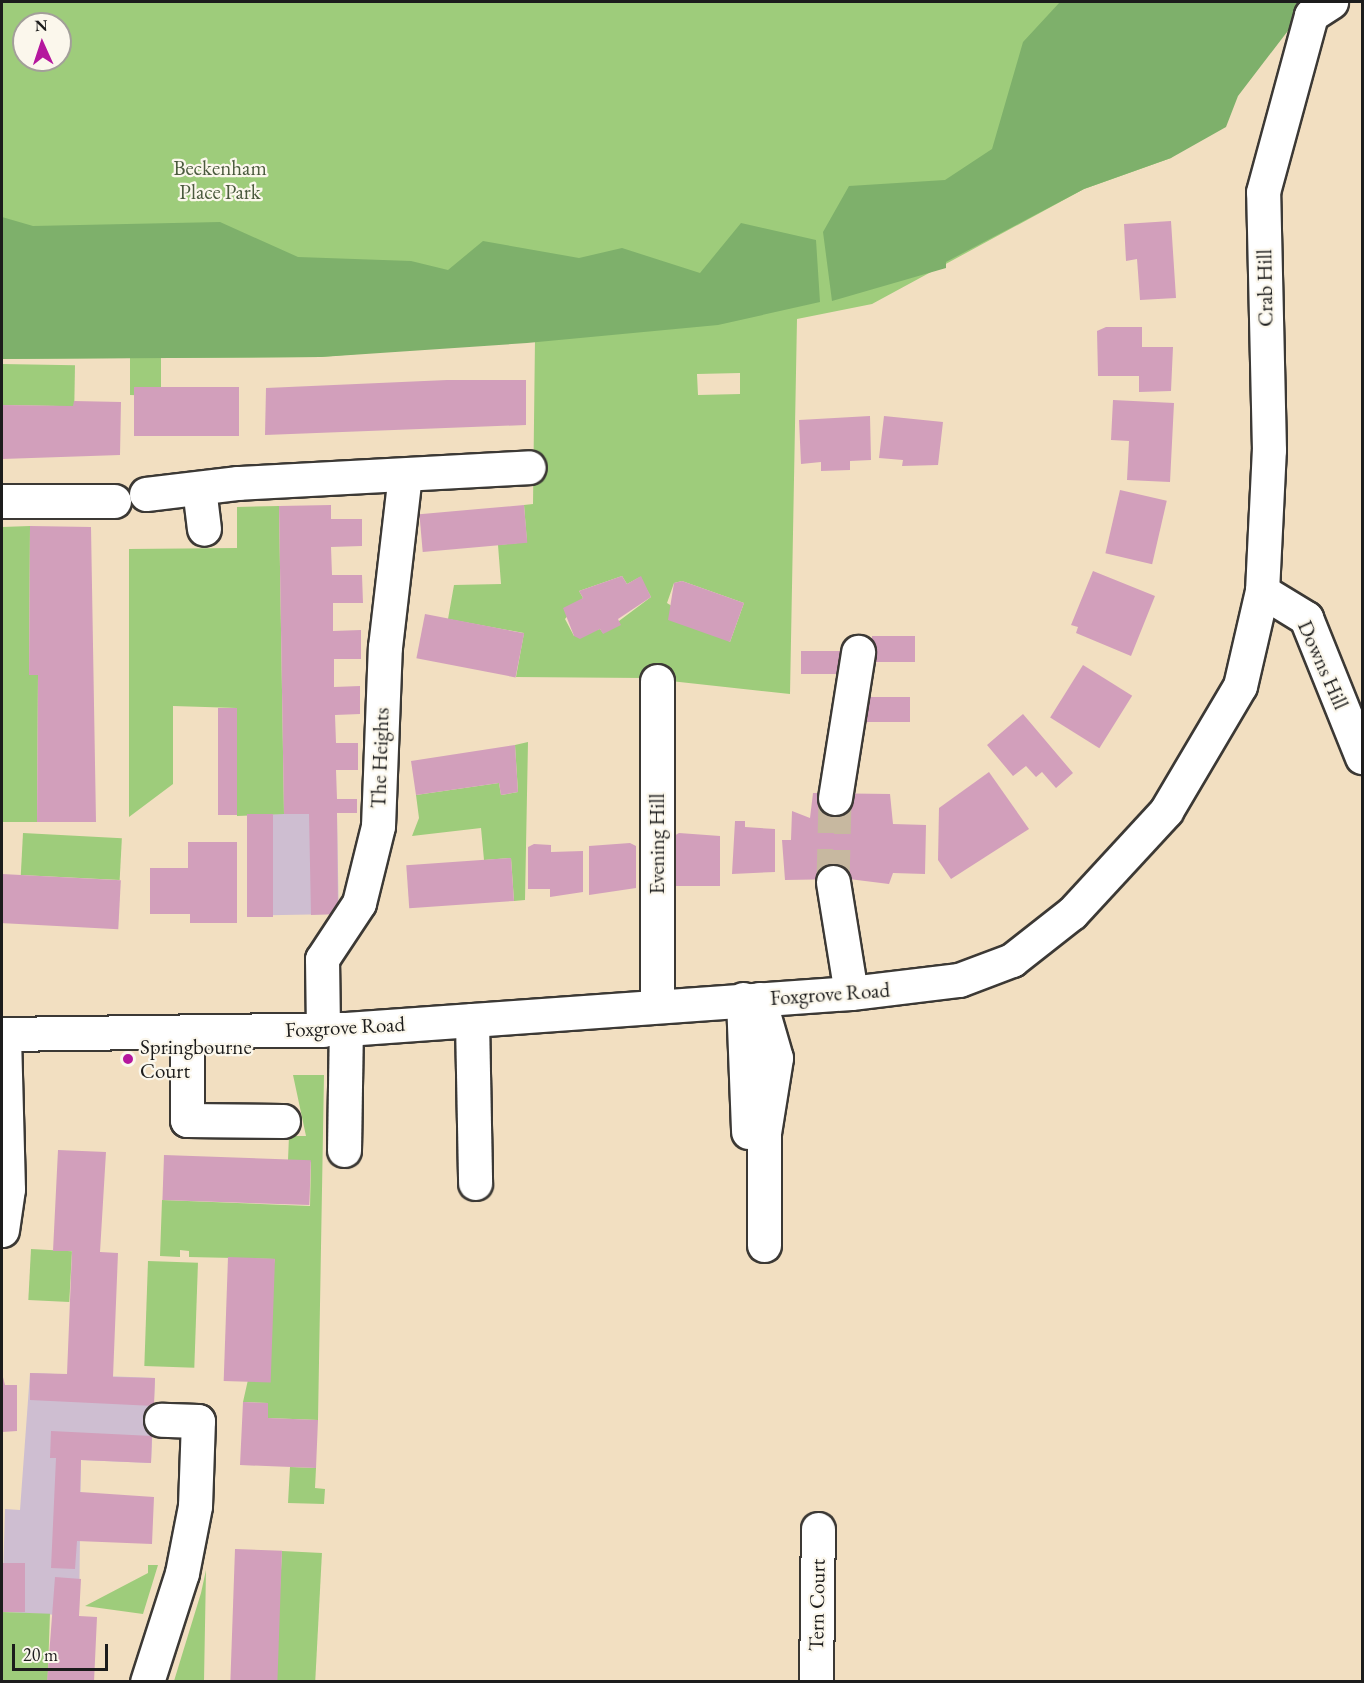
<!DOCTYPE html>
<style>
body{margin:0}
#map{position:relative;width:1364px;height:1683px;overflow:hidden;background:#f2dfc1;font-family:"EB Garamond",serif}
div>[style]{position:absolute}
.industrial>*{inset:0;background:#cebed1;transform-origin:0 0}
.green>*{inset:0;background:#9ecc7b;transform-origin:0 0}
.forest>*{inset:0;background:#7eb06b}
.building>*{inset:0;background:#d29fbb;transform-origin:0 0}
.minor-tunnel>*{height:33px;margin-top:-16.5px;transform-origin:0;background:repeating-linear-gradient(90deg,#c7b8a0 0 33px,transparent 0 49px)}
.roads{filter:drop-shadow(2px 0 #3c3935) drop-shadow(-2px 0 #3c3935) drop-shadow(0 2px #3c3935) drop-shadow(0 -2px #3c3935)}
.minor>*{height:33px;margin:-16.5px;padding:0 16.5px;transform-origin:16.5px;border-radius:16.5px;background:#fff}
.dots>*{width:16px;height:16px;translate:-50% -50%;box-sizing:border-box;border:3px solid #fbf7ec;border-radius:50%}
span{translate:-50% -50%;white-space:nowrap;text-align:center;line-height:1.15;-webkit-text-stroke:4.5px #fbf7ec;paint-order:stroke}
.park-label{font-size:21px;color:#4a5a3d}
.street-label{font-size:21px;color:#1c1c1c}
.poi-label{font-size:21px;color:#1c1c1c}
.left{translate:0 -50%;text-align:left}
.frame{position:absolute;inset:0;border:3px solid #1c1c1c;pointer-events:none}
.north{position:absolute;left:12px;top:12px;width:60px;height:60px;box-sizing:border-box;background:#fbf7ec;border:2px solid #a29f99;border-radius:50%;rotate:357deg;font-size:16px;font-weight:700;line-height:24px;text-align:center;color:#1c1c1c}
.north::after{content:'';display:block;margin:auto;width:21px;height:27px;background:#b5179e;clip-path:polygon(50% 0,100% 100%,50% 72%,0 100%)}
.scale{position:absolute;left:12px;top:1644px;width:96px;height:27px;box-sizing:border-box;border:3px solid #1c1c1c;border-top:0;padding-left:8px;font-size:18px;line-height:21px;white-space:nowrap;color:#1c1c1c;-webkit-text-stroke:4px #fbf7ec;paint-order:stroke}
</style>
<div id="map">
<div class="industrial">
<i style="left:337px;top:813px;width:101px;height:90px;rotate:89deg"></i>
<i style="clip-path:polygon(30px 1373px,155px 1378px,151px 1463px,81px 1460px,79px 1616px,2px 1612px,5px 1509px,20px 1510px)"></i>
</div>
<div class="green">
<i style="clip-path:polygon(evenodd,2px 2px,1266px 2px,1171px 158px,1084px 189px,872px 304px,797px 319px,790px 694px,643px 678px,516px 677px,524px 633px,448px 619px,454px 585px,501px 584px,498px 545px,527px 542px,524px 505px,533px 504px,535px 339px,321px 357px,161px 358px,161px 396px,130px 395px,130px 358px,2px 359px,2px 2px,24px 24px,60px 24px,60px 60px,24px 60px,24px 24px,2px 2px,740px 373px,740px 394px,698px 395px,697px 374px,740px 373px,2px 2px,622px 576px,627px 584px,640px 577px,651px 597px,603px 633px,600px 629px,574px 636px,565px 619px,583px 598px,579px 591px,622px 576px,2px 2px,682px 581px,744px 603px,730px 642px,667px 603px,674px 583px,682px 581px)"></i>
<i style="left:2px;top:364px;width:73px;height:41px;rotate:1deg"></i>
<i style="clip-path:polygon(279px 506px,284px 814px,237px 816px,237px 708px,173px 706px,173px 784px,129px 817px,129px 549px,237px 548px,237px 507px)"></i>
<i style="clip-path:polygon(30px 526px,29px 675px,38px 675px,37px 822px,2px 822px,2px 527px)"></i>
<i style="clip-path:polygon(528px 742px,525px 900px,514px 901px,511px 858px,484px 860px,481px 828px,412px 836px,419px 818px,416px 795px,499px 783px,501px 795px,518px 792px,515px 745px)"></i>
<i style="left:23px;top:833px;width:99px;height:42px;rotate:3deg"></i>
<i style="clip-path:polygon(293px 1075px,324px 1075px,318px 1420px,268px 1418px,268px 1403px,243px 1402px,275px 1259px,189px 1257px,189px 1251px,180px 1250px,180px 1257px,160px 1256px,162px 1200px,310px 1206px,311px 1162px,288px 1160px,289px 1136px,306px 1136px)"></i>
<i style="left:31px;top:1249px;width:41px;height:51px;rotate:3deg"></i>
<i style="left:148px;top:1261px;width:50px;height:105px;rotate:2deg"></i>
<i style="clip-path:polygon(290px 1467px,316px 1468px,315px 1488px,325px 1489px,324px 1504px,288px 1503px)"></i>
<i style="left:282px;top:1551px;width:40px;height:130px;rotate:3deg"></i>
<i style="clip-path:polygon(148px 1565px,158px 1565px,143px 1614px,85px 1606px,148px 1573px)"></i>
<i style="clip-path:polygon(206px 1570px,204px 1681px,174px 1681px,201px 1593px)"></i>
<i style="left:2px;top:1612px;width:48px;height:70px;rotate:2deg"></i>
</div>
<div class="forest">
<i style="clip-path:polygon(1060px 2px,1310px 2px,1238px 96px,1226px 127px,1171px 158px,1084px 189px,946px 262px,946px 268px,832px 301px,823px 232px,849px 186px,945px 180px,992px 149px,1023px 42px)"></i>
<i style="clip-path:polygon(2px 217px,33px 226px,220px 222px,298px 257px,411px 261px,448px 270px,483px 241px,579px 258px,622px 248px,700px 273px,741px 223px,816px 240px,820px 302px,718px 325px,527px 343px,321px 357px,2px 359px)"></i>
</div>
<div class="building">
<i style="clip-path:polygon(1171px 221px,1176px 298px,1140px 300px,1137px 259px,1126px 261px,1124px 224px)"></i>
<i style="clip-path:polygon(1106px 327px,1142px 327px,1142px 347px,1173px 347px,1171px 391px,1139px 392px,1139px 376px,1098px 376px,1097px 331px)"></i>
<i style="clip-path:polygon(447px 380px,526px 380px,526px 425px,265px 435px,266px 388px)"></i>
<i style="left:239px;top:387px;width:49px;height:105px;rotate:90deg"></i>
<i style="clip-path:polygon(1113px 400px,1174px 403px,1170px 482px,1127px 480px,1129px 441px,1111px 440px)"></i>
<i style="clip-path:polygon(74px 401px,121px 402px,120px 455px,2px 459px,2px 405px,73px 406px)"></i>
<i style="clip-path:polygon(870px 416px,871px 460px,850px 461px,850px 470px,821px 471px,821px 462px,801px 464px,799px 420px)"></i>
<i style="clip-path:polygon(884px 416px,943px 422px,938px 465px,902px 466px,903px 460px,879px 458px)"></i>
<i style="left:1120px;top:490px;width:48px;height:65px;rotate:13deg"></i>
<i style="clip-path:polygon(331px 505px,331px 519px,362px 519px,362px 546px,331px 547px,332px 575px,362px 575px,363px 603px,333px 603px,333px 631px,361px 630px,361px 659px,334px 659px,334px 687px,360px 686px,360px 714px,335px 715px,336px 743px,358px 743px,358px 770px,336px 770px,337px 799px,357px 799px,357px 813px,337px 813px,338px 914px,311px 915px,309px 814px,284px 814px,279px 506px)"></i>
<i style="left:524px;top:505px;width:38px;height:105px;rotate:85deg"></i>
<i style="clip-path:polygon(30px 526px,91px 527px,96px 822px,37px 822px,38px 675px,29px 675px)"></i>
<i style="clip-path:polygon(1093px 571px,1155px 596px,1131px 656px,1076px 633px,1078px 627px,1071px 625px)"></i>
<i style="clip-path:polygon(622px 576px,627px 584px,641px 576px,651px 597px,618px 619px,621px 625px,603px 634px,600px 629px,580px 639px,574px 636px,563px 608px,583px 598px,579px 591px)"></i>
<i style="clip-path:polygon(682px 581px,744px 603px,730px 642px,668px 620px,674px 583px)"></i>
<i style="left:425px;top:614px;width:101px;height:45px;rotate:11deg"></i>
<i style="left:872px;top:636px;width:43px;height:26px"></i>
<i style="left:801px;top:651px;width:46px;height:23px"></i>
<i style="left:1083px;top:665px;width:58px;height:62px;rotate:32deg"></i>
<i style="left:863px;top:697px;width:47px;height:25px"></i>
<i style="left:218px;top:708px;width:19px;height:107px"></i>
<i style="clip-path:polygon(1023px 714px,1073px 773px,1056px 788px,1042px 772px,1036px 777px,1026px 766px,1013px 776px,987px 745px)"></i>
<i style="clip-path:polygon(515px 745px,518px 792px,501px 795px,499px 783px,416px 795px,411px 761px)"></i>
<i style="clip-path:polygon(989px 772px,1029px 829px,951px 879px,938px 860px,939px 808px)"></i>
<i style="clip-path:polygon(813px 793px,890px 794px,893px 824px,926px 825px,925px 874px,893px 873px,889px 884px,849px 879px,849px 856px,843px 856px,843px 879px,785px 880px,782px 840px,791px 840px,792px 811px,810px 818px)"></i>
<i style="left:247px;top:814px;width:26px;height:103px"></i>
<i style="clip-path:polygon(735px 821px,745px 821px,745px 827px,775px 829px,775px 872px,732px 874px)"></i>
<i style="clip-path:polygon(679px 833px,720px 836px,720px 886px,674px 886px,674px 836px)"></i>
<i style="clip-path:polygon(188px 842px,237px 842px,237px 923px,190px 923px,190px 914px,150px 914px,150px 868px,188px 868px)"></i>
<i style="clip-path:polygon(630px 843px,636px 846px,636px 888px,589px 895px,589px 846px)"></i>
<i style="clip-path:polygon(534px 844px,551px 845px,551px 852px,583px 851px,583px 892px,550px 897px,550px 889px,528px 889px,528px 847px)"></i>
<i style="left:511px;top:858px;width:43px;height:105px;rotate:86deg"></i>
<i style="left:2px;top:874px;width:119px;height:49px;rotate:3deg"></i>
<i style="clip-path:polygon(58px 1150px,106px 1152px,100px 1252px,118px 1253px,113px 1377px,155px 1378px,154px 1406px,30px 1400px,30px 1373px,67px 1374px,72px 1251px,53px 1251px)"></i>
<i style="left:164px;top:1155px;width:147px;height:45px;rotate:2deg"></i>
<i style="left:228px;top:1257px;width:47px;height:124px;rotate:2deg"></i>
<i style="clip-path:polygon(2px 1373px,5px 1385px,17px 1385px,17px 1431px,2px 1432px)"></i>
<i style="clip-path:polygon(243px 1402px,268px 1403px,268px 1418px,318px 1420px,316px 1468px,240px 1465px)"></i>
<i style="clip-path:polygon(51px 1431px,152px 1436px,151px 1463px,81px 1460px,80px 1492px,154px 1497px,152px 1544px,77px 1541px,75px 1569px,51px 1568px,56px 1458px,50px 1458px)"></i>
<i style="left:235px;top:1549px;width:47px;height:133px;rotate:2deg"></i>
<i style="left:2px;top:1563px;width:23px;height:49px"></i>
<i style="clip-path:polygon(55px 1577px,81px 1579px,79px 1616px,97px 1617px,94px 1682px,47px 1682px)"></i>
</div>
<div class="minor-tunnel">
<i style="left:833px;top:882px;width:84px;rotate:-88.6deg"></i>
</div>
<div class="roads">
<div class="minor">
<i style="left:199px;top:488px;width:41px;rotate:83deg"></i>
<i style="left:146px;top:494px;width:93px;rotate:-6.8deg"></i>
<i style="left:238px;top:483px;width:291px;rotate:-3.1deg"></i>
<i style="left:2px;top:501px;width:112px"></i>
<i style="left:1262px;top:591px;width:52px;rotate:31.5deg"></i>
<i style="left:1306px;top:618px;width:150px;rotate:68.1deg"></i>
<i style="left:835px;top:798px;width:148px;rotate:-81deg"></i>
<i style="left:833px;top:882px;width:112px;rotate:80.8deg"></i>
<i style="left:743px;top:999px;width:133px;rotate:87.8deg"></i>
<i style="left:759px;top:999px;width:61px;rotate:73.9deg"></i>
<i style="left:776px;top:1058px;width:76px;rotate:99.1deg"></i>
<i style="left:764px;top:1133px;width:112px;rotate:90deg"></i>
<i style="left:657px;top:1006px;width:325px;rotate:-90deg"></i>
<i style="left:472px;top:1020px;width:163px;rotate:88.9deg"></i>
<i style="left:323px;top:1030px;width:71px;rotate:-90.8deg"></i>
<i style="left:322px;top:959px;width:67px;rotate:-56.5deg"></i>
<i style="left:359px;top:903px;width:79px;rotate:-76.1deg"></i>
<i style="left:378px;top:826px;width:179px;rotate:-87.8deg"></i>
<i style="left:385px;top:647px;width:173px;rotate:-83.4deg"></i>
<i style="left:187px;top:1032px;width:88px;rotate:90deg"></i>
<i style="left:187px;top:1120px;width:96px;rotate:0.6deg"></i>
<i style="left:2px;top:1034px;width:344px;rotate:-0.8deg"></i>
<i style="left:346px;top:1029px;width:506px;rotate:-4.08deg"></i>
<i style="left:851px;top:993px;width:109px;rotate:-6.9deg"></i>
<i style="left:959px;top:980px;width:57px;rotate:-20.7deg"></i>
<i style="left:1012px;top:960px;width:76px;rotate:-38.1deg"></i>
<i style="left:1072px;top:913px;width:139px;rotate:-47.3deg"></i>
<i style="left:1166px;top:811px;width:145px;rotate:-59.4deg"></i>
<i style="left:1240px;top:686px;width:98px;rotate:-77deg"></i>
<i style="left:1262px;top:591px;width:141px;rotate:-87.2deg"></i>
<i style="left:1269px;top:450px;width:258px;rotate:-91.3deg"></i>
<i style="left:1263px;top:192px;width:183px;rotate:-74.8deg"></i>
<i style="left:1311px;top:15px;width:24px;rotate:-33deg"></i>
<i style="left:344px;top:1150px;width:121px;rotate:-89.1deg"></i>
<i style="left:2px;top:1230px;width:41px;rotate:-81.7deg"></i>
<i style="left:8px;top:1189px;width:155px;rotate:-91.5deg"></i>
<i style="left:147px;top:1682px;width:114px;rotate:-72.2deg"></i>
<i style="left:182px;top:1573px;width:68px;rotate:-79deg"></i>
<i style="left:195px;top:1506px;width:85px;rotate:-88deg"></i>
<i style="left:198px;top:1421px;width:37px;rotate:-178deg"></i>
<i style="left:816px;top:1682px;width:153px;rotate:-89.3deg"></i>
</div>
</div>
<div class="dots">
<i style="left:128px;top:1059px;background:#b5179e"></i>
</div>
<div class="park-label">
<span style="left:220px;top:180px">Beckenham<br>Place Park</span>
</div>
<div class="street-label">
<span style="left:1265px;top:288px;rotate:-91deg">Crab Hill</span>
<span style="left:1323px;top:665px;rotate:66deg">Downs Hill</span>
<span style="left:380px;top:758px;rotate:-88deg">The Heights</span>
<span style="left:657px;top:844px;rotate:-90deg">Evening Hill</span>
<span style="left:830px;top:994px;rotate:-4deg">Foxgrove Road</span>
<span style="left:345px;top:1027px;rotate:-3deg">Foxgrove Road</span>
<span style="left:817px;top:1605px;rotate:-89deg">Tern Court</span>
</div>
<div class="poi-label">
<span class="left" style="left:140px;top:1059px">Springbourne<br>Court</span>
</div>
<div class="frame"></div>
<div class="north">N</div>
<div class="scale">20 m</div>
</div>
